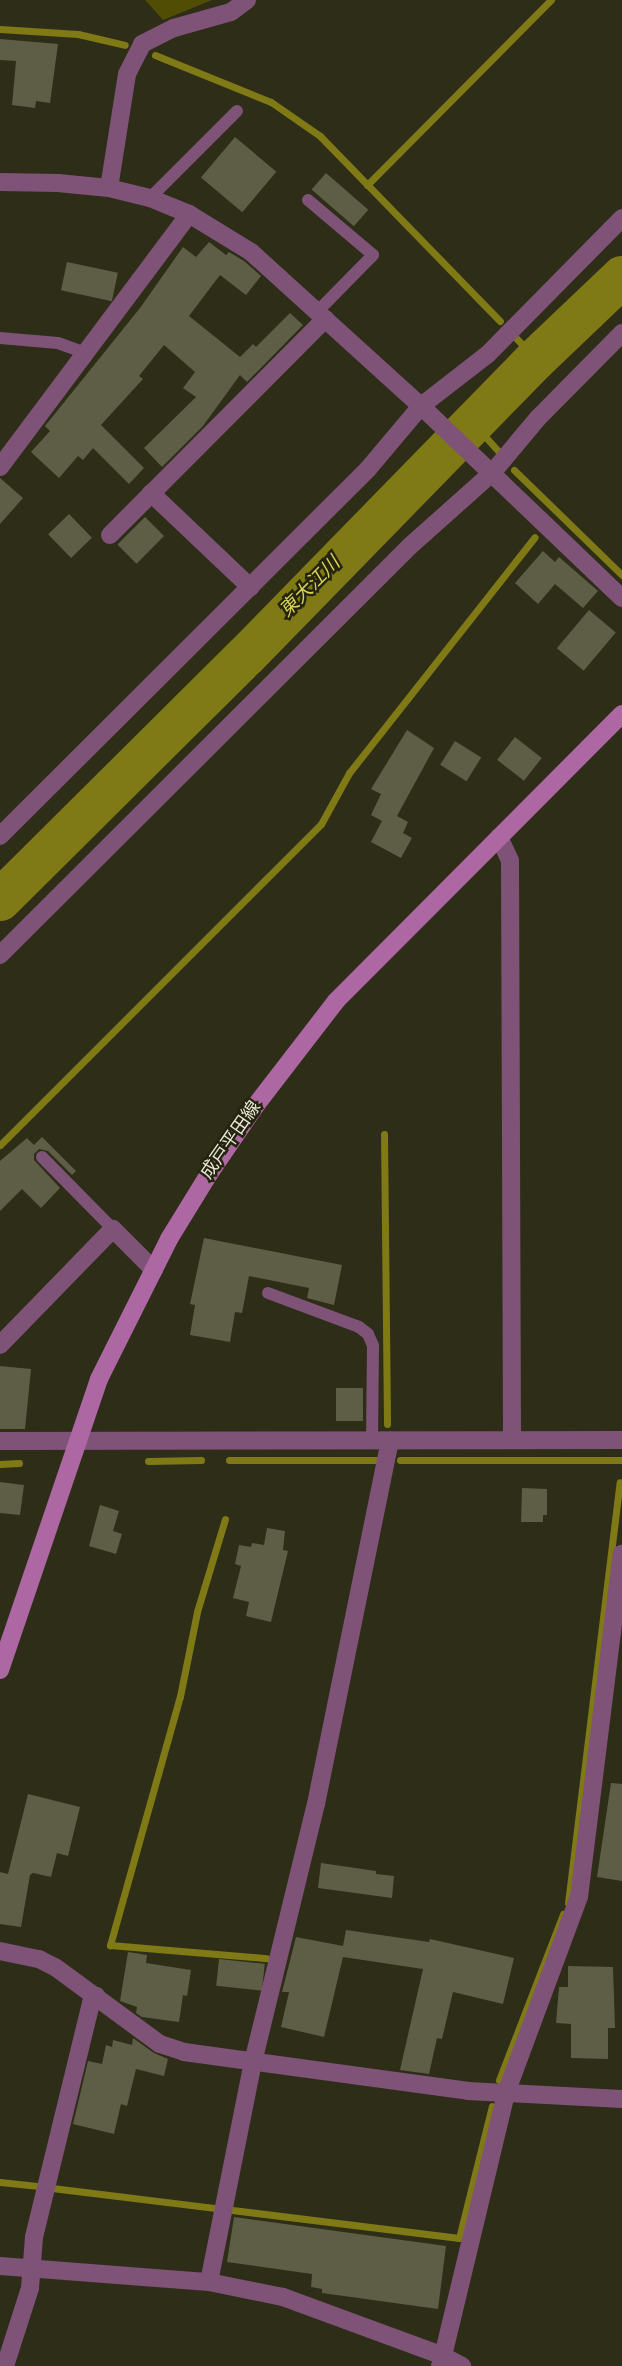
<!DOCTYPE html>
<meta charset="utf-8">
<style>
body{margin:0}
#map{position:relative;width:622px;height:2366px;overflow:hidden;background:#2e2e18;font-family:Overpass,"Noto Sans JP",sans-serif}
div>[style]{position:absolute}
.green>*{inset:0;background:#514d05}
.stream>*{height:7px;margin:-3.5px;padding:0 3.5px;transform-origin:3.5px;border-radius:3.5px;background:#7f7a15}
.river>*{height:42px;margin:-21px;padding:0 21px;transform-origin:21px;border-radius:21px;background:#7f7a15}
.building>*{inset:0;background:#5e5d45;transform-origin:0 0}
.service>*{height:12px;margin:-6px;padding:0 6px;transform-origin:6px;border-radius:6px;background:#7f5378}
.minor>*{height:18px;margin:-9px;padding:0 9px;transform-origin:9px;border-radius:9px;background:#7f5378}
.tertiary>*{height:18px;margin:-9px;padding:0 9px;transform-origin:9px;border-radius:9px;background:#7f5378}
.secondary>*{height:18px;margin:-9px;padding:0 9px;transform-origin:9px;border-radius:9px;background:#ad67a2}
span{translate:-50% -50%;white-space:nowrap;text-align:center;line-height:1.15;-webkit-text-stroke:5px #25240e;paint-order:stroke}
.street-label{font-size:18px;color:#e7e7d9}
.water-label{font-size:19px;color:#d8d256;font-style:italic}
</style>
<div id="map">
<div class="green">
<i style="clip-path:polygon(145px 0,212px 0,163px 20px)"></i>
</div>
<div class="stream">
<i style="left:0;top:29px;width:78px;rotate:3.7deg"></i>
<i style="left:78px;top:34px;width:48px;rotate:13.2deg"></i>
<i style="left:155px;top:55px;width:125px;rotate:22.1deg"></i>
<i style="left:271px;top:102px;width:60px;rotate:34.8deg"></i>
<i style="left:320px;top:136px;width:258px;rotate:45.8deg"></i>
<i style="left:367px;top:185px;width:261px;rotate:-45.2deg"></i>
<i style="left:516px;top:338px;width:29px;rotate:46deg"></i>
<i style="left:473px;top:423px;width:39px;rotate:48deg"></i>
<i style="left:514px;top:470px;width:151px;rotate:44.2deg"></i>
<i style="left:384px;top:1134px;width:290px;rotate:89.4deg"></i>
<i style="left:0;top:1145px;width:454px;rotate:-45deg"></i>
<i style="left:321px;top:824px;width:58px;rotate:-61.2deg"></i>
<i style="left:349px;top:773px;width:300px;rotate:-51.8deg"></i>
<i style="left:229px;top:1460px;width:147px"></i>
<i style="left:400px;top:1460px;width:222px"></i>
<i style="left:148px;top:1461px;width:53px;rotate:-1.1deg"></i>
<i style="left:0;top:1464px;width:19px;rotate:-3deg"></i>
<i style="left:225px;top:1519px;width:97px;rotate:106.8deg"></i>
<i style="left:197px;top:1612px;width:86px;rotate:101.4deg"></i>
<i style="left:180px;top:1696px;width:259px;rotate:105.7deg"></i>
<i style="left:110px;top:1945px;width:157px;rotate:4.8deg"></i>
<i style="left:568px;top:1903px;width:424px;rotate:-83deg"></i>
<i style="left:499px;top:2080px;width:178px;rotate:-68.9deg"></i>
<i style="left:0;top:2182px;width:37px;rotate:6deg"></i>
<i style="left:52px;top:2188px;width:163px;rotate:7deg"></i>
<i style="left:232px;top:2210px;width:229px;rotate:7deg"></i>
<i style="left:459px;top:2238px;width:136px;rotate:-76deg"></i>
</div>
<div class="river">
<i style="left:0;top:900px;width:346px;rotate:-44.8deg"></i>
<i style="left:246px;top:656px;width:415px;rotate:-45.7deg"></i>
<i style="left:536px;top:359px;width:119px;rotate:-43.6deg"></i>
</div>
<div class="building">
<i style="clip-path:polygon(0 39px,58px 44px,50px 103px,36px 101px,35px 108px,12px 105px,16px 61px,0 60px)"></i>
<i style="left:235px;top:137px;width:54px;height:53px;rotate:40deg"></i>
<i style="left:326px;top:173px;width:56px;height:22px;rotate:41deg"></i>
<i style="clip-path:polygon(209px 242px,226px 255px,229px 252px,244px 261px,261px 276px,246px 295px,220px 275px,189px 316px,240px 357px,253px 344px,256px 347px,290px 313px,303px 325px,247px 382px,240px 375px,203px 426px,162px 467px,144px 448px,196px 397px,183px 388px,195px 372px,164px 345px,139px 376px,143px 379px,101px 425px,144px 468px,129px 484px,93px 448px,83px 460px,78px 456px,59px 478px,31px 452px,50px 431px,45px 426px,140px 308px,183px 247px,196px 257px)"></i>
<i style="left:67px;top:262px;width:52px;height:29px;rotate:12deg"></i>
<i style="clip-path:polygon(0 478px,23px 498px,0 524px)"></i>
<i style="left:69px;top:514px;width:33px;height:29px;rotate:46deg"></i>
<i style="left:145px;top:517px;width:27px;height:39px;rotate:45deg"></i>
<i style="clip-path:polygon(543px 551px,555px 562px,559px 557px,598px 591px,583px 608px,555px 584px,538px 604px,515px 583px)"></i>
<i style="left:589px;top:610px;width:35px;height:50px;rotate:40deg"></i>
<i style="clip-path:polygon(407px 730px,434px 748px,397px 816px,408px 822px,403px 833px,412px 838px,401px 858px,371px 842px,382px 821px,371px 815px,381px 794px,371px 789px)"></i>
<i style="left:515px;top:737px;width:34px;height:29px;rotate:38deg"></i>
<i style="left:455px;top:741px;width:31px;height:28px;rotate:32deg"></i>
<i style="clip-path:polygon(42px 1137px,76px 1171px,72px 1175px,48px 1151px,39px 1149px,34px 1154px,34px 1160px,60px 1188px,41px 1208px,22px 1189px,0 1211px,0 1161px,27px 1138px,34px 1145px)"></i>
<i style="clip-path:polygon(204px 1238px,342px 1265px,334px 1305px,307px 1298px,309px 1288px,249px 1276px,242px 1313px,235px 1312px,230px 1342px,190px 1335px,195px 1305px,190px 1304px)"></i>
<i style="clip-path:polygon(0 1366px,31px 1369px,25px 1429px,0 1429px)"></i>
<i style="left:336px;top:1388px;width:27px;height:33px"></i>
<i style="clip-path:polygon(0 1482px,24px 1485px,20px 1515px,0 1513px)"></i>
<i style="clip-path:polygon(522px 1488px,547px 1489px,547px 1515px,543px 1515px,543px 1522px,521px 1522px)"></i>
<i style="clip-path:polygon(100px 1505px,119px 1511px,113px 1531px,122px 1534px,116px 1554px,89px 1546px)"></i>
<i style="clip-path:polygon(267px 1528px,285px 1531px,283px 1550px,288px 1551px,271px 1622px,246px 1616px,249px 1602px,233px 1598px,241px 1566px,235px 1564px,239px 1545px,251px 1547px,252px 1543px,264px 1545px)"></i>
<i style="clip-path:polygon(611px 1783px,622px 1784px,622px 1881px,597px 1877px)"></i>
<i style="clip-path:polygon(28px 1794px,80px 1807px,68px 1856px,57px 1853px,51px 1877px,33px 1873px,30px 1875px,21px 1927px,0 1924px,0 1872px,8px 1874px)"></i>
<i style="clip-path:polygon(321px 1863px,376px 1871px,376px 1874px,394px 1876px,392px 1898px,318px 1888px)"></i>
<i style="clip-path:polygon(346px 1930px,429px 1942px,430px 1939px,514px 1958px,503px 2004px,453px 1992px,442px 2039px,437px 2038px,429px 2074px,400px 2070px,423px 1969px,343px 1957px,324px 2037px,281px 2027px,289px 1992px,282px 1992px,296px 1937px,343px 1946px)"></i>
<i style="clip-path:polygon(128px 1952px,147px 1955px,146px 1963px,191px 1970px,187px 1996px,183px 1995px,179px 2022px,142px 2017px,136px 2013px,137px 2007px,120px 2001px)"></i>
<i style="left:219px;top:1959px;width:46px;height:27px;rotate:6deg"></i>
<i style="clip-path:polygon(568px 1966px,613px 1967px,615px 2028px,608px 2028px,608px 2059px,571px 2058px,571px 2024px,556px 2023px,559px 1987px,568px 1987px)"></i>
<i style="clip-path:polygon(133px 2038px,154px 2053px,168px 2059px,164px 2076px,136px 2069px,127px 2106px,121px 2104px,114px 2134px,73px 2124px,88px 2061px,102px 2064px,106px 2045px,112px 2047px,113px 2040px,132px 2045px)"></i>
<i style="clip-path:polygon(234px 2217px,446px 2246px,438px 2309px,322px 2293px,322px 2289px,311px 2287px,312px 2274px,227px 2262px)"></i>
</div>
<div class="service">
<i style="left:150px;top:198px;width:123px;rotate:-45deg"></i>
<i style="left:308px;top:200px;width:85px;rotate:40.2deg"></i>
<i style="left:373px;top:255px;width:80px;rotate:134.5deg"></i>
<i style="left:0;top:338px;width:58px;rotate:4.9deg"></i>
<i style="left:58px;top:343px;width:29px;rotate:20deg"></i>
<i style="left:42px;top:1157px;width:101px;rotate:45.4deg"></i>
<i style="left:268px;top:1293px;width:97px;rotate:20.5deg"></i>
<i style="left:359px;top:1327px;width:11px;rotate:38deg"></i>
<i style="left:368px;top:1334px;width:13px;rotate:67deg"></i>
<i style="left:373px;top:1346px;width:94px;rotate:90.6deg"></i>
</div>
<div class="minor">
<i style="left:0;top:182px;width:58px;rotate:1deg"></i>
<i style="left:58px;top:183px;width:51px;rotate:5.6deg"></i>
<i style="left:109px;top:188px;width:42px;rotate:13.7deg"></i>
<i style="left:150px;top:198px;width:42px;rotate:22.3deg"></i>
<i style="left:189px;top:214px;width:73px;rotate:31.5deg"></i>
<i style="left:251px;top:252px;width:229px;rotate:42.2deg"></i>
<i style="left:421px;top:406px;width:278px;rotate:43.7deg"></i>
<i style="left:109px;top:188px;width:115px;rotate:-81deg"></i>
<i style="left:127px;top:74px;width:34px;rotate:-63deg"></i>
<i style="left:142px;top:44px;width:36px;rotate:-27deg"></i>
<i style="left:174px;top:28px;width:59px;rotate:-15.7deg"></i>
<i style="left:231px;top:12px;width:20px;rotate:-37deg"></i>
<i style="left:0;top:467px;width:316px;rotate:-53.2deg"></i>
<i style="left:151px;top:493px;width:137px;rotate:43.5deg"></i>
<i style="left:110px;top:535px;width:305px;rotate:-45.1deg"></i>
<i style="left:0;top:836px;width:520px;rotate:-44.92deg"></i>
<i style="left:368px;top:469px;width:82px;rotate:-49.9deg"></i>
<i style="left:421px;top:406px;width:85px;rotate:-37.8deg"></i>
<i style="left:488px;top:354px;width:191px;rotate:-45.4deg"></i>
<i style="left:499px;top:837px;width:26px;rotate:65deg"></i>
<i style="left:510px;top:861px;width:579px;rotate:89.8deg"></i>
<i style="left:0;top:955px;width:579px;rotate:-44.93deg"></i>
<i style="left:410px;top:546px;width:110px;rotate:-41.7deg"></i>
<i style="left:492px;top:473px;width:72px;rotate:-50.1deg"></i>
<i style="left:538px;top:418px;width:120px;rotate:-45.3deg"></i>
<i style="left:0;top:1345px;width:162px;rotate:-45.8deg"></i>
<i style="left:113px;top:1229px;width:58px;rotate:45deg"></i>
<i style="left:0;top:1951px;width:40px;rotate:12deg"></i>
<i style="left:39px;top:1959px;width:18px;rotate:27deg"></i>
<i style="left:55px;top:1967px;width:130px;rotate:36.3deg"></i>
<i style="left:160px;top:2044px;width:25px;rotate:18deg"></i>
<i style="left:184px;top:2052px;width:287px;rotate:7.8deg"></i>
<i style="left:468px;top:2091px;width:154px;rotate:3deg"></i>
<i style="left:0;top:2266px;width:210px;rotate:4.4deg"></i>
<i style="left:209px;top:2282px;width:76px;rotate:11.5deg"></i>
<i style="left:283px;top:2297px;width:171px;rotate:20.2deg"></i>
<i style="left:443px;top:2356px;width:10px;rotate:107deg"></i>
<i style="left:209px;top:2282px;width:224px;rotate:-78.7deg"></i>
<i style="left:253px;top:2062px;width:266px;rotate:-76.3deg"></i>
<i style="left:316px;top:1804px;width:371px;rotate:-78.5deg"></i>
<i style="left:5px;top:2366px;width:82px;rotate:-72.2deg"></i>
<i style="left:30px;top:2288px;width:51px;rotate:-85.5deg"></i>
<i style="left:34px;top:2237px;width:241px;rotate:-76.3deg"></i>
<i style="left:91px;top:2003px;width:9px;rotate:-54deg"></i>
<i style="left:462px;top:2366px;width:21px;rotate:-152deg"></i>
<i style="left:443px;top:2356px;width:270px;rotate:-76.5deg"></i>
<i style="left:506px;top:2093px;width:209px;rotate:-69.6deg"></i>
<i style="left:579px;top:1897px;width:346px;rotate:-82.9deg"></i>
</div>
<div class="tertiary">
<i style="left:0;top:1441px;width:622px;rotate:-0.09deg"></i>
</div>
<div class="secondary">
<i style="left:0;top:1670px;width:307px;rotate:-71.2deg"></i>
<i style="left:99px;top:1379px;width:157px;rotate:-63.4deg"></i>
<i style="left:169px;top:1239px;width:76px;rotate:-58.4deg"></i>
<i style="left:209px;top:1174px;width:83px;rotate:-55.7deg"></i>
<i style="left:256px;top:1105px;width:131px;rotate:-52.4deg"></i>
<i style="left:336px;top:1001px;width:405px;rotate:-45.1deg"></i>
</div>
<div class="street-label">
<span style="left:232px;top:1141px;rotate:-55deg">成戸平田線</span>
</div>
<div class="water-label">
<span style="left:311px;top:588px;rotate:-45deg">東大江川</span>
</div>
</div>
